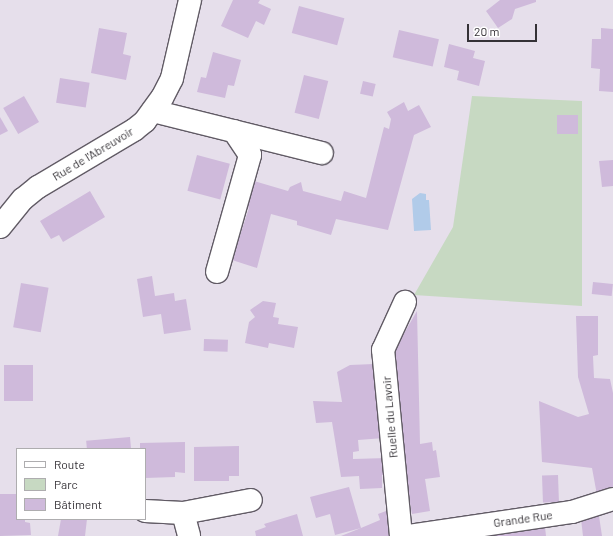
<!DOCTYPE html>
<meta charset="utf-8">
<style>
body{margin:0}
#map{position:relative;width:613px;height:536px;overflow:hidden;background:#e6dfeb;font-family:Barlow,sans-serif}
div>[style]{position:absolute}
.green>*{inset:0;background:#c7d9c2}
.water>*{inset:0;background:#b1cbe9}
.building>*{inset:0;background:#cfbadb;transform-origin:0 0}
.roads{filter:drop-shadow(1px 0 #615b65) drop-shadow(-1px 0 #615b65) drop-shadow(0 1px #615b65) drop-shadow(0 -1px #615b65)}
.minor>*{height:22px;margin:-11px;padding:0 11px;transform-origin:11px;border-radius:11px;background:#fff}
span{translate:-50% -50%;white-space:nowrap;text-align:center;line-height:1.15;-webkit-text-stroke:3.5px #fff;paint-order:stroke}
.street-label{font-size:12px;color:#343136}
.legend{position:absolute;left:16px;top:448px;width:130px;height:72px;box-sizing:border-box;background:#fff;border:1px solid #aeadaf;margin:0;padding:5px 7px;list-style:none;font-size:12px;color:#343136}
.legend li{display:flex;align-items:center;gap:8px;height:20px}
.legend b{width:20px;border:1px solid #aeadaf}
.scale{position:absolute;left:467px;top:24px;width:70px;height:18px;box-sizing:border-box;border:2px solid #343136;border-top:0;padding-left:5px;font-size:12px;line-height:14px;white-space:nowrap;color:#343136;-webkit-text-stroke:3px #fff;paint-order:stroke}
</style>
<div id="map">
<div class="green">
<i style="clip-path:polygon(472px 96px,582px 101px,582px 306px,414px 295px,453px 227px)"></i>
</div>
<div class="water">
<i style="clip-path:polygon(420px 193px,426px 194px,426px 200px,429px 200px,431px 230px,414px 231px,412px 199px)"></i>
</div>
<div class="building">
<i style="clip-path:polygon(233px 0,260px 0,258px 3px,271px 9px,264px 25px,256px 21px,248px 38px,221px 26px)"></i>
<i style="clip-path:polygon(500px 0,536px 0,536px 2px,515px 9px,512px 19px,498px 28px,486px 11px)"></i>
<i style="left:299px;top:6px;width:47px;height:28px;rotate:15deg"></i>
<i style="clip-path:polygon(99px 28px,127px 33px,123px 54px,131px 56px,126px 80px,91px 73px)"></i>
<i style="clip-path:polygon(601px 28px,613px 29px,613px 92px,599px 91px,600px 69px,591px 68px,592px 39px,601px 39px)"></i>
<i style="left:399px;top:30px;width:41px;height:28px;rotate:13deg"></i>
<i style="clip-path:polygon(449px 44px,475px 51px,473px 58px,485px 61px,479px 86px,457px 80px,459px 71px,444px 67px)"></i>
<i style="clip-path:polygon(213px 52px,241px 60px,234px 86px,228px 85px,225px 98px,197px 92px,201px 77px,206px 78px)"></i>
<i style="left:304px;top:75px;width:25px;height:39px;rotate:14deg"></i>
<i style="left:60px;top:78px;width:30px;height:25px;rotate:9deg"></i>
<i style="left:363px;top:81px;width:13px;height:13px;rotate:13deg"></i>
<i style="left:24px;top:96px;width:30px;height:24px;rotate:60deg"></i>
<i style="clip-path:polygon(404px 102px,408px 111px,419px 105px,431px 127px,414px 135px,388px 230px,336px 219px,331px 235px,297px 225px,297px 221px,271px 214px,257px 268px,232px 260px,249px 208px,247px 207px,254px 181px,288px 191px,290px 187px,301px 182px,303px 191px,341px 201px,344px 191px,366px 198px,384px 127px,389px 129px,391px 119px,387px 112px)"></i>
<i style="left:557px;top:115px;width:21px;height:19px"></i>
<i style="clip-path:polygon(0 117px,8px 131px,0 135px)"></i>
<i style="left:197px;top:155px;width:34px;height:37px;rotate:15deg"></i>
<i style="clip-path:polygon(613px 160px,613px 186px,602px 187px,599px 161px)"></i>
<i style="clip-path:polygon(90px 191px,105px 217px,63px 242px,59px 235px,51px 239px,40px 221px)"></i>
<i style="clip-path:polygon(152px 276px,155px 296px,174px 293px,175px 301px,186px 299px,191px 330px,164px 334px,161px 314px,143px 317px,137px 279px)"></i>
<i style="left:593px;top:282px;width:20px;height:12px;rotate:6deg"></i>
<i style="left:21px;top:283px;width:28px;height:45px;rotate:10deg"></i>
<i style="clip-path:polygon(263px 301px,276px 303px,273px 317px,279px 318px,278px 324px,298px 327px,294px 348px,269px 343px,268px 348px,245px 343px,249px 322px,255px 317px,250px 310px)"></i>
<i style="clip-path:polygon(417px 311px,420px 444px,432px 442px,433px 451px,436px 450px,440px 477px,425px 479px,430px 511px,412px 514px,408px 492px,402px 493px,395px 349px)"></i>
<i style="clip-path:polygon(576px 316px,598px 316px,598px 355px,593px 356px,594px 378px,610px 379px,613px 393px,613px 491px,597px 495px,592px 468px,542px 462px,539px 401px,578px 417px,589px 414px,578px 377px)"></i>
<i style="left:204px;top:339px;width:24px;height:12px;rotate:2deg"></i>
<i style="clip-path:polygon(374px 364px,384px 438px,358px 440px,359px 451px,353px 452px,353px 459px,387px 458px,387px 475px,382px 475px,382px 488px,360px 489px,359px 476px,341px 477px,332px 422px,316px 423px,313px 401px,342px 402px,337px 372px,350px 365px)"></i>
<i style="left:4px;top:365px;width:29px;height:36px"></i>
<i style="left:130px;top:437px;width:12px;height:44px;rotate:85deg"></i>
<i style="clip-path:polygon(185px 442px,185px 473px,175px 472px,175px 477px,145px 478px,145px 449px,140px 449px,140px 443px)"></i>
<i style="clip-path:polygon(239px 446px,239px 476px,229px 476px,229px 481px,194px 481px,194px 447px)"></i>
<i style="left:558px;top:475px;width:27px;height:16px;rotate:88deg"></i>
<i style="clip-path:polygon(349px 487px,361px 528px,380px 520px,378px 514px,386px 511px,391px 515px,394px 536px,341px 536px,361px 528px,335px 535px,330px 514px,316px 518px,310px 497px)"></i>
<i style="clip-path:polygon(0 494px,17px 494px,17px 519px,25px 519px,25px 522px,30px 523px,31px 535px,0 536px)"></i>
<i style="clip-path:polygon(297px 514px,303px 536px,256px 536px,255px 531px,266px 527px,264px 524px)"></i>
<i style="clip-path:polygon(599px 516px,602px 536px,583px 536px,581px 519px)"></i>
<i style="clip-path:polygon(61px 519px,87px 519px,85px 536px,58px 536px)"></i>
<i style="clip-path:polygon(542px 524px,545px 527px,546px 536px,472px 536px)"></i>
</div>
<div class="roads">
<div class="minor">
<i style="left:153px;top:111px;width:174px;rotate:14deg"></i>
<i style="left:0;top:227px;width:36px;rotate:-51deg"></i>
<i style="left:23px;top:199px;width:19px;rotate:-39deg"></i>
<i style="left:38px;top:187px;width:112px;rotate:-30.7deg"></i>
<i style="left:134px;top:130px;width:14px;rotate:-39deg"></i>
<i style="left:145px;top:121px;width:29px;rotate:-54deg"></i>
<i style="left:162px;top:98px;width:22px;rotate:-63deg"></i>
<i style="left:172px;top:78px;width:80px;rotate:-77deg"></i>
<i style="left:217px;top:272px;width:122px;rotate:-74.2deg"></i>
<i style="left:250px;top:155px;width:29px;rotate:-124deg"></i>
<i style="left:145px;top:511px;width:38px;rotate:3deg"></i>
<i style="left:183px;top:513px;width:69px;rotate:-10.8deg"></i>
<i style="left:183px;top:513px;width:24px;rotate:75deg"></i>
<i style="left:401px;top:536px;width:187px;rotate:-95.5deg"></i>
<i style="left:383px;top:350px;width:53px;rotate:-65.4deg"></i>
<i style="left:409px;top:536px;width:165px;rotate:-8.4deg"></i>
<i style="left:572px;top:512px;width:43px;rotate:-17.6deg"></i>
</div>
</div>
<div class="street-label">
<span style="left:93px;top:154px;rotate:-31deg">Rue de l'Abreuvoir</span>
<span style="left:390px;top:417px;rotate:-95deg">Ruelle du Lavoir</span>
<span style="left:523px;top:519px;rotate:-8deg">Grande Rue</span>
</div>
<ul class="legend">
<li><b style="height:5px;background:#fff"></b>Route</li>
<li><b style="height:11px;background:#c7d9c2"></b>Parc</li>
<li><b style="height:11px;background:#cfbadb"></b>Bâtiment</li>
</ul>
<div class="scale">20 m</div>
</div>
